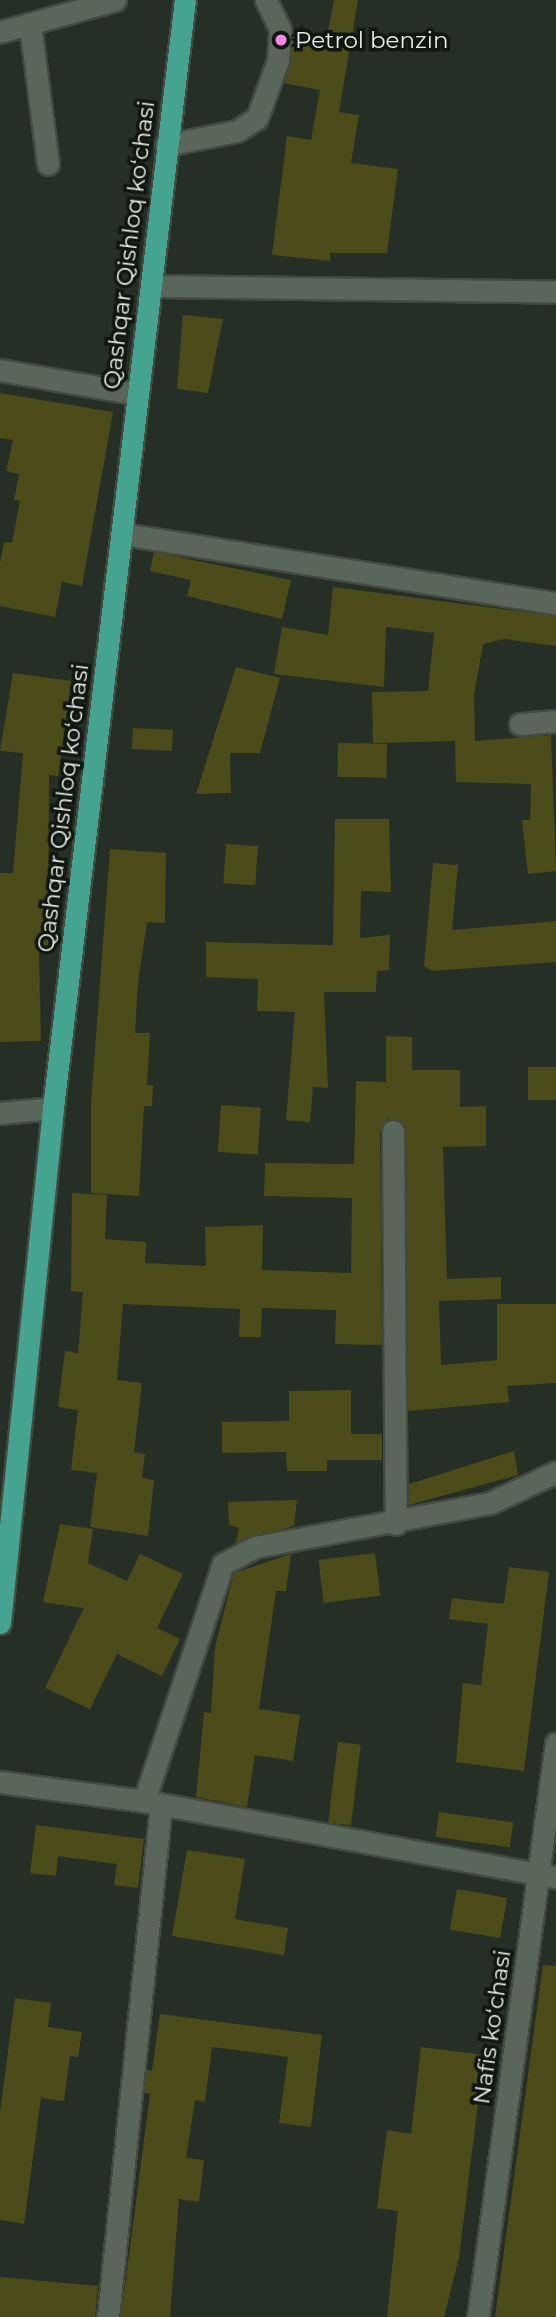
<!DOCTYPE html>
<meta charset="utf-8">
<style>
body{margin:0}
#map{position:relative;width:556px;height:2317px;overflow:hidden;background:#262f25;font-family:Montserrat,sans-serif}
div>[style]{position:absolute}
.building>*{inset:0;background:#4b4c19;transform-origin:0 0}
.roads{filter:drop-shadow(2px 0 #424a42) drop-shadow(-2px 0 #424a42) drop-shadow(0 2px #424a42) drop-shadow(0 -2px #424a42)}
.minor>*{height:21px;margin:-10.5px;padding:0 10.5px;transform-origin:10.5px;border-radius:10.5px;background:#5b665b}
.major>*{height:21px;margin:-10.5px;padding:0 10.5px;transform-origin:10.5px;border-radius:10.5px;background:#45a490}
.dots>*{width:19px;height:19px;translate:-50% -50%;box-sizing:border-box;border:4px solid #111611;border-radius:50%}
span{translate:-50% -50%;white-space:nowrap;text-align:center;line-height:1.15;-webkit-text-stroke:7px #111611;paint-order:stroke}
.poi-label{font-size:23px;color:#e6ece6}
.left{translate:0 -50%;text-align:left}
.street-label{font-size:23px;color:#e6ece6}
</style>
<div id="map">
<div class="building">
<i style="clip-path:polygon(334px 0,358px 0,339px 112px,359px 115px,351px 163px,398px 169px,387px 253px,330px 253px,330px 261px,272px 255px,287px 136px,311px 140px,320px 90px,283px 83px,293px 36px,326px 42px)"></i>
<i style="clip-path:polygon(183px 315px,223px 319px,208px 393px,177px 389px)"></i>
<i style="clip-path:polygon(0 393px,113px 412px,82px 586px,62px 582px,55px 617px,0 606px,0 563px,4px 542px,12px 543px,20px 501px,14px 500px,19px 474px,6px 471px,13px 440px,0 438px)"></i>
<i style="clip-path:polygon(154px 552px,291px 580px,282px 619px,187px 596px,191px 580px,150px 571px)"></i>
<i style="clip-path:polygon(333px 587px,556px 616px,556px 646px,504px 639px,483px 644px,474px 695px,475px 741px,551px 735px,556px 871px,528px 874px,522px 820px,530px 820px,531px 784px,456px 782px,455px 741px,373px 743px,372px 692px,428px 691px,434px 633px,386px 627px,384px 687px,274px 674px,282px 627px,328px 635px)"></i>
<i style="clip-path:polygon(236px 667px,280px 678px,260px 753px,230px 753px,231px 793px,196px 794px)"></i>
<i style="clip-path:polygon(13px 673px,71px 681px,58px 776px,49px 775px,48px 952px,39px 952px,41px 1041px,0 1042px,0 873px,13px 873px,23px 753px,0 751px)"></i>
<i style="left:133px;top:728px;width:40px;height:21px;rotate:3deg"></i>
<i style="left:338px;top:743px;width:49px;height:34px;rotate:1deg"></i>
<i style="clip-path:polygon(335px 819px,389px 819px,391px 892px,361px 891px,360px 938px,390px 935px,389px 970px,377px 971px,376px 992px,324px 992px,328px 1088px,313px 1087px,310px 1122px,286px 1120px,295px 1012px,257px 1011px,258px 979px,206px 977px,206px 942px,333px 945px)"></i>
<i style="left:226px;top:844px;width:32px;height:39px;rotate:4deg"></i>
<i style="clip-path:polygon(110px 849px,166px 853px,165px 923px,147px 922px,138px 982px,135px 1033px,150px 1033px,147px 1085px,153px 1085px,152px 1106px,144px 1106px,139px 1196px,91px 1193px,91px 1103px)"></i>
<i style="clip-path:polygon(433px 863px,458px 865px,452px 930px,556px 921px,556px 962px,432px 971px,424px 966px)"></i>
<i style="clip-path:polygon(386px 1036px,412px 1037px,412px 1070px,460px 1070px,460px 1107px,486px 1106px,486px 1146px,443px 1147px,447px 1279px,501px 1277px,501px 1299px,439px 1301px,441px 1365px,497px 1360px,497px 1304px,556px 1304px,556px 1383px,507px 1386px,509px 1402px,408px 1411px,406px 1131px,400px 1120px,387px 1119px,380px 1131px,382px 1345px,335px 1344px,336px 1310px,262px 1308px,261px 1337px,239px 1337px,240px 1309px,123px 1304px,117px 1380px,142px 1383px,134px 1452px,145px 1454px,142px 1478px,154px 1480px,148px 1536px,90px 1527px,97px 1473px,71px 1470px,78px 1410px,58px 1407px,65px 1351px,78px 1353px,83px 1292px,71px 1291px,72px 1193px,107px 1195px,105px 1239px,146px 1242px,145px 1263px,206px 1266px,205px 1227px,263px 1225px,262px 1270px,351px 1273px,352px 1198px,264px 1196px,265px 1163px,354px 1164px,356px 1081px,386px 1082px)"></i>
<i style="left:556px;top:1067px;width:33px;height:28px;rotate:90deg"></i>
<i style="left:221px;top:1105px;width:40px;height:47px;rotate:4deg"></i>
<i style="clip-path:polygon(351px 1390px,351px 1434px,382px 1434px,382px 1460px,327px 1460px,327px 1471px,287px 1471px,286px 1452px,222px 1453px,222px 1422px,289px 1421px,289px 1391px)"></i>
<i style="clip-path:polygon(514px 1451px,518px 1475px,409px 1505px,409px 1484px)"></i>
<i style="clip-path:polygon(297px 1500px,294px 1526px,236px 1542px,239px 1528px,229px 1525px,228px 1502px)"></i>
<i style="clip-path:polygon(60px 1524px,93px 1529px,88px 1563px,127px 1581px,140px 1554px,183px 1574px,157px 1628px,180px 1639px,162px 1676px,117px 1654px,90px 1709px,45px 1688px,84px 1608px,43px 1602px)"></i>
<i style="left:375px;top:1553px;width:43px;height:57px;rotate:83deg"></i>
<i style="clip-path:polygon(291px 1554px,286px 1591px,276px 1591px,259px 1709px,300px 1715px,293px 1761px,255px 1755px,247px 1807px,196px 1797px,204px 1712px,211px 1713px,215px 1647px,234px 1573px)"></i>
<i style="clip-path:polygon(509px 1567px,549px 1572px,524px 1771px,456px 1762px,463px 1683px,481px 1685px,488px 1624px,449px 1619px,452px 1598px,504px 1604px)"></i>
<i style="left:338px;top:1742px;width:23px;height:81px;rotate:7deg"></i>
<i style="left:439px;top:1812px;width:75px;height:25px;rotate:8deg"></i>
<i style="clip-path:polygon(36px 1825px,144px 1839px,138px 1888px,114px 1885px,117px 1864px,58px 1856px,56px 1876px,30px 1873px)"></i>
<i style="clip-path:polygon(187px 1850px,245px 1859px,235px 1919px,288px 1928px,284px 1955px,172px 1936px)"></i>
<i style="left:457px;top:1889px;width:51px;height:41px;rotate:10deg"></i>
<i style="clip-path:polygon(543px 1965px,556px 1966px,556px 2317px,495px 2317px)"></i>
<i style="clip-path:polygon(15px 1998px,51px 2003px,48px 2027px,82px 2032px,78px 2057px,70px 2056px,64px 2101px,41px 2098px,24px 2224px,0 2220px,0 2112px)"></i>
<i style="clip-path:polygon(160px 2014px,322px 2035px,311px 2127px,279px 2123px,288px 2057px,212px 2047px,205px 2102px,195px 2100px,186px 2158px,204px 2160px,199px 2202px,179px 2199px,170px 2317px,121px 2317px,150px 2094px,144px 2093px,147px 2070px,152px 2071px)"></i>
<i style="clip-path:polygon(421px 2047px,484px 2055px,459px 2257px,444px 2317px,387px 2317px,398px 2211px,377px 2208px,387px 2130px,411px 2134px)"></i>
<i style="clip-path:polygon(0 2277px,98px 2286px,95px 2317px,0 2317px)"></i>
</div>
<div class="roads">
<div class="minor">
<i style="left:30px;top:24px;width:141px;rotate:82.7deg"></i>
<i style="left:0;top:32px;width:119px;rotate:-15.5deg"></i>
<i style="left:166px;top:145px;width:72px;rotate:-11.2deg"></i>
<i style="left:237px;top:131px;width:24px;rotate:-33deg"></i>
<i style="left:257px;top:118px;width:62px;rotate:-70.1deg"></i>
<i style="left:278px;top:60px;width:31px;rotate:-86deg"></i>
<i style="left:280px;top:29px;width:32px;rotate:-116deg"></i>
<i style="left:151px;top:286px;width:405px;rotate:0.8deg"></i>
<i style="left:0;top:370px;width:140px;rotate:9.9deg"></i>
<i style="left:123px;top:534px;width:438px;rotate:9.1deg"></i>
<i style="left:520px;top:724px;width:36px;rotate:-5deg"></i>
<i style="left:0;top:1113px;width:53px;rotate:-5.4deg"></i>
<i style="left:393px;top:1131px;width:393px;rotate:89.6deg"></i>
<i style="left:0;top:1782px;width:145px;rotate:7.5deg"></i>
<i style="left:144px;top:1801px;width:419px;rotate:10.5deg"></i>
<i style="left:144px;top:1801px;width:250px;rotate:-71.6deg"></i>
<i style="left:223px;top:1564px;width:36px;rotate:-28deg"></i>
<i style="left:255px;top:1547px;width:239px;rotate:-10.6deg"></i>
<i style="left:490px;top:1503px;width:73px;rotate:-25.2deg"></i>
<i style="left:108px;top:2317px;width:515px;rotate:-84.09deg"></i>
<i style="left:478px;top:2317px;width:579px;rotate:-82.26deg"></i>
</div>
<div class="major">
<i style="left:0;top:1623px;width:518px;rotate:-84.12deg"></i>
<i style="left:53px;top:1108px;width:1116px;rotate:-83.21deg"></i>
</div>
</div>
<div class="dots">
<i style="left:281px;top:40px;background:#fa87e7"></i>
</div>
<div class="poi-label">
<span class="left" style="left:295px;top:40px">Petrol benzin</span>
</div>
<div class="street-label">
<span style="left:129px;top:245px;rotate:-83deg">Qashqar Qishloq koʻchasi</span>
<span style="left:63px;top:808px;rotate:-83deg">Qashqar Qishloq koʻchasi</span>
<span style="left:492px;top:2027px;rotate:-82deg">Nafis koʻchasi</span>
</div>
</div>
